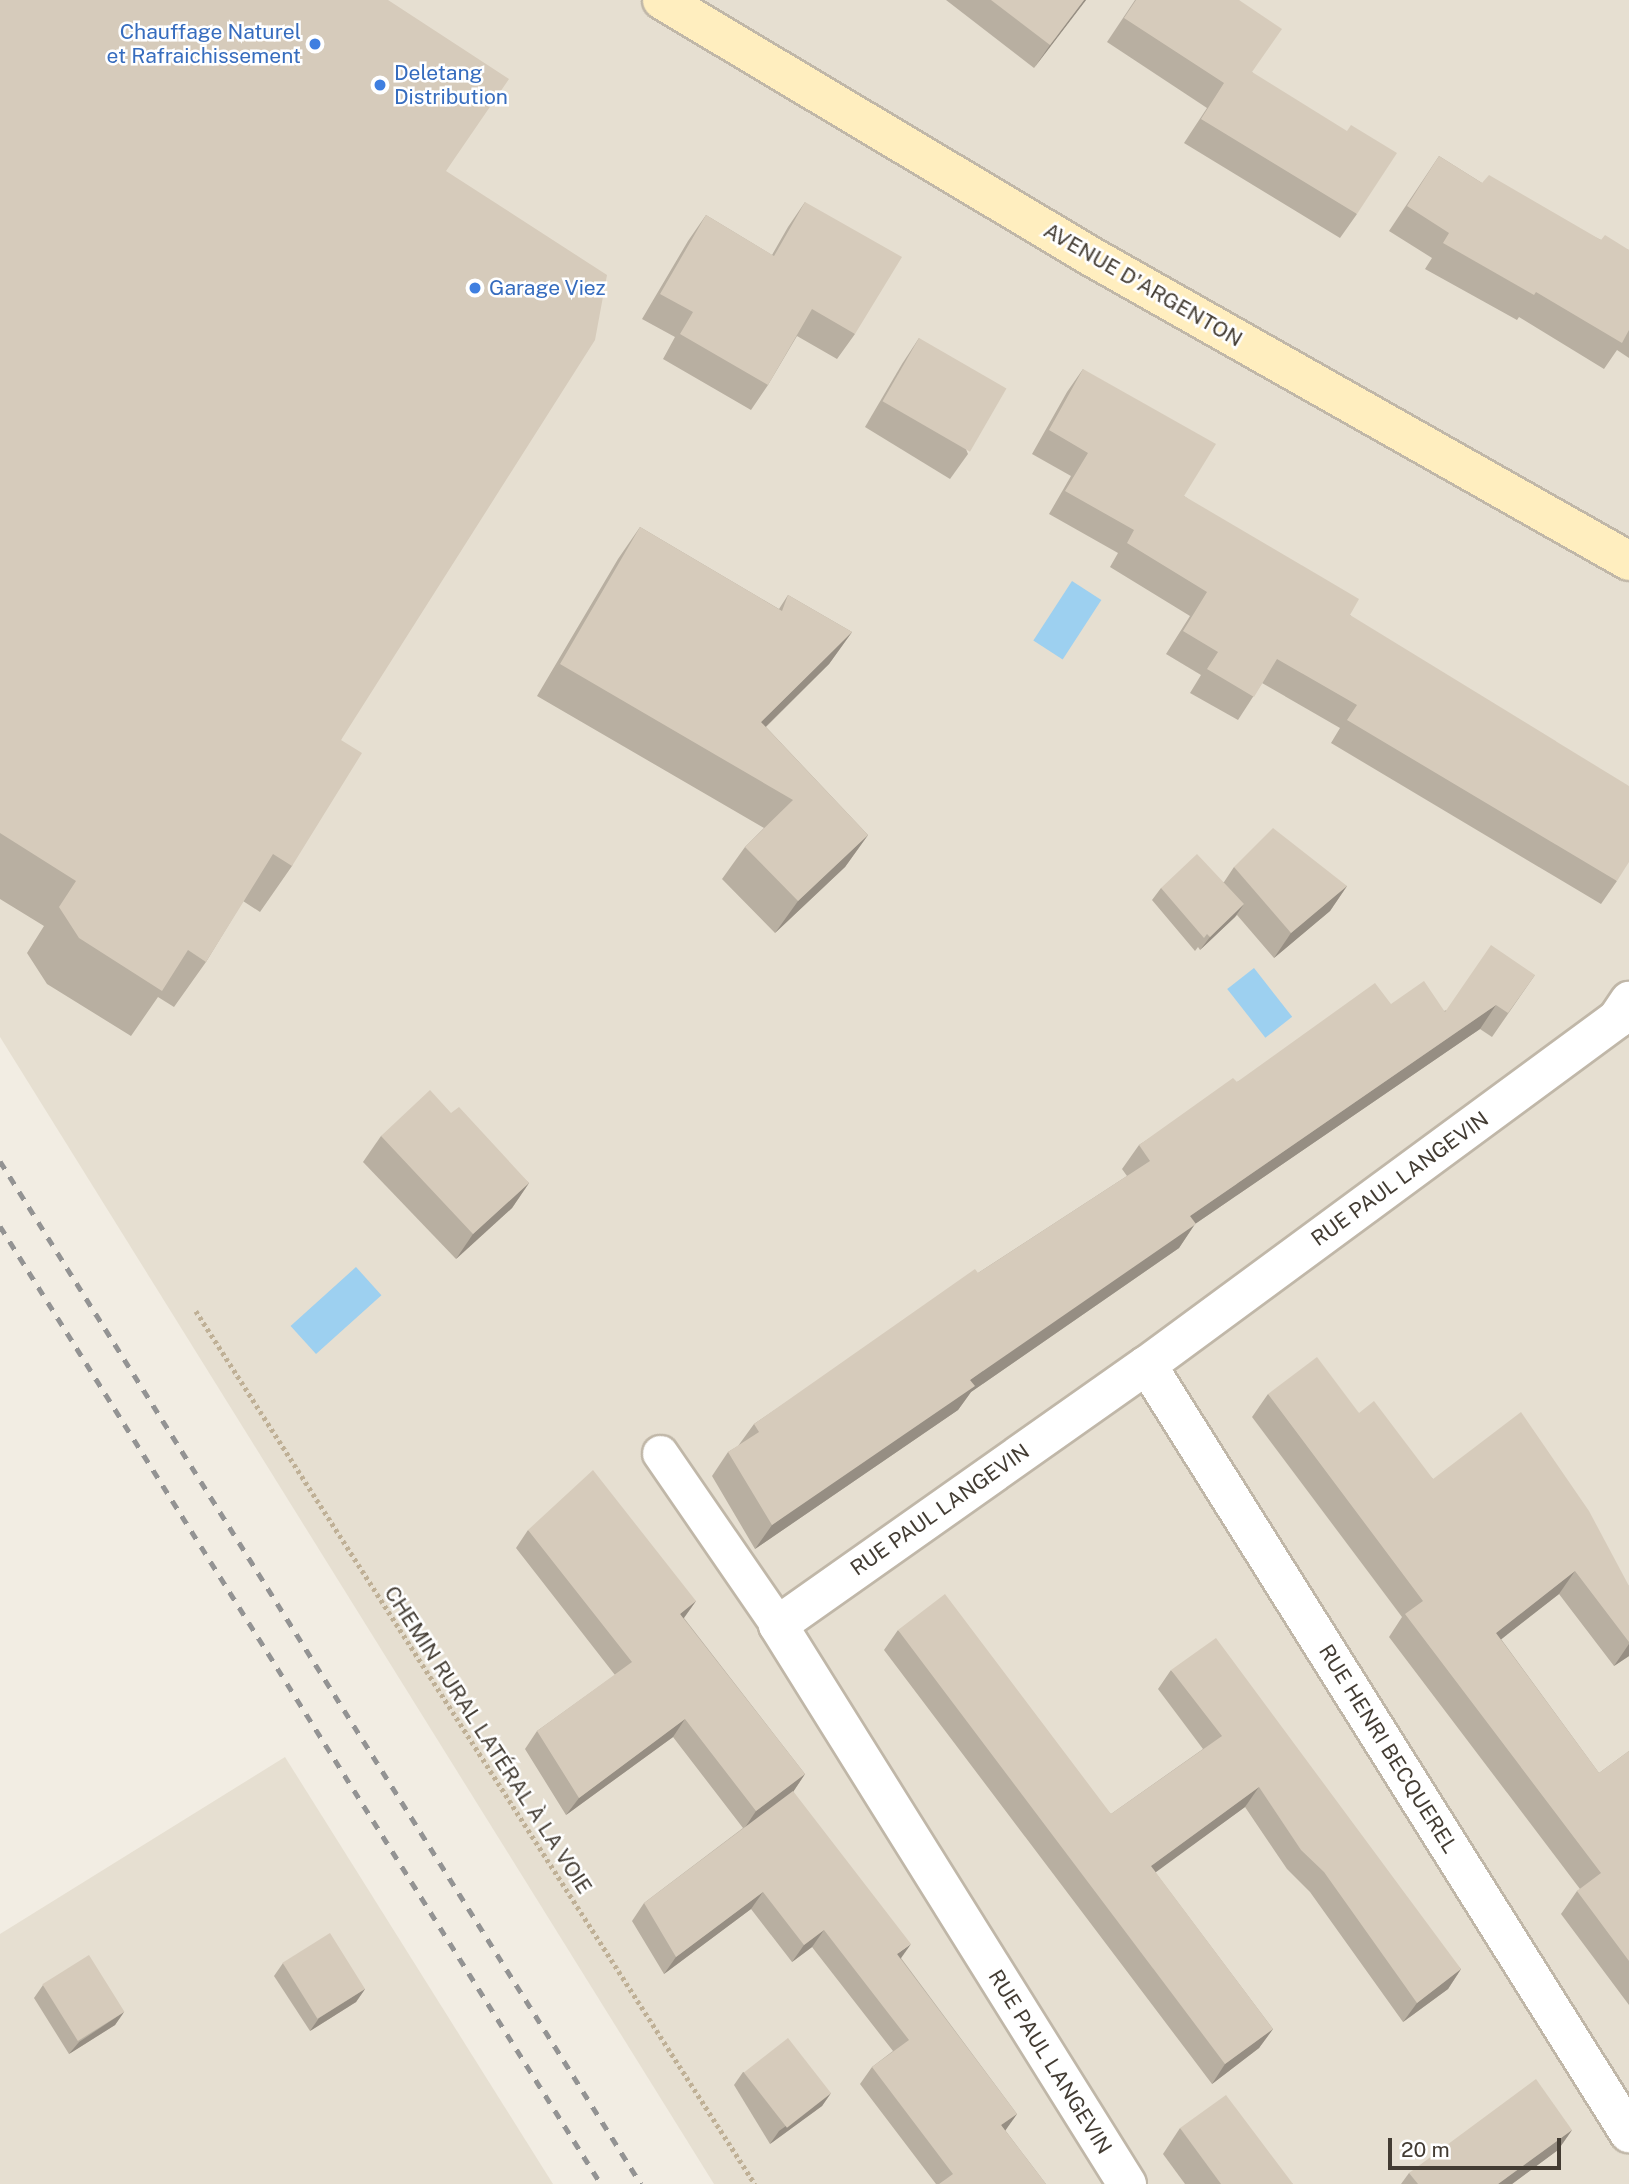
<!DOCTYPE html>
<meta charset="utf-8">
<style>
body{margin:0}
#map{position:relative;width:1629px;height:2184px;overflow:hidden;background:#f2ede3;font-family:"Public Sans",sans-serif}
div>[style]{position:absolute}
.residential>*{inset:0;background:#e6dfd1}
.water>*{inset:0;background:#9dd0f0;transform-origin:0 0}
.path>*{height:4.5px;margin-top:-2.25px;transform-origin:0;background:repeating-linear-gradient(90deg,#bfb096 0 3.5px,transparent 0 7px)}
.roads{filter:drop-shadow(2px 0 #c0b7a8) drop-shadow(-2px 0 #c0b7a8) drop-shadow(0 2px #c0b7a8) drop-shadow(0 -2px #c0b7a8)}
.lane>*{height:35px;margin:-17.5px;padding:0 17.5px;transform-origin:17.5px;border-radius:17.5px;background:#fff}
.street>*{height:38px;margin:-19px;padding:0 19px;transform-origin:19px;border-radius:19px;background:#fff}
.secondary>*{height:38px;margin:-19px;padding:0 19px;transform-origin:19px;border-radius:19px;background:#ffeebf}
.rail>*{height:5px;margin-top:-2.5px;transform-origin:0;background:repeating-linear-gradient(90deg,#939393 0 9px,transparent 0 18px)}
.wall>*{inset:0;background:#b8afa1}
.shaded-wall>*{inset:0;background:#968e83}
.building>*{inset:0;background:#d6cbbb;transform-origin:0 0}
.dots>*{width:19px;height:19px;translate:-50% -50%;box-sizing:border-box;border:4px solid #fff;border-radius:50%}
span{translate:-50% -50%;white-space:nowrap;text-align:center;line-height:1.15;-webkit-text-stroke:5px #fff;paint-order:stroke}
.shop-label{font-size:21px;color:#366cbe}
.right{translate:-100% -50%;text-align:right}
.left{translate:0 -50%;text-align:left}
.street-label{font-size:21px;color:#433c33}
.scale{position:absolute;left:1388px;top:2138px;width:173px;height:32px;box-sizing:border-box;border:4px solid #433c33;border-top:0;padding-left:9px;font-size:21px;line-height:24px;white-space:nowrap;color:#433c33;-webkit-text-stroke:5px #fff;paint-order:stroke}
</style>
<div id="map">
<div class="residential">
<i style="clip-path:polygon(0 0,1629px 0,1629px 2184px,714px 2184px,0 1037px)"></i>
<i style="clip-path:polygon(285px 1757px,553px 2184px,0 2184px,0 1934px)"></i>
</div>
<div class="water">
<i style="left:1072px;top:581px;width:35px;height:71px;rotate:33deg"></i>
<i style="left:1254px;top:968px;width:62px;height:34px;rotate:52deg"></i>
<i style="left:356px;top:1267px;width:38px;height:88px;rotate:48deg"></i>
</div>
<div class="path">
<i style="left:196px;top:1311px;width:1037px;rotate:57.37deg"></i>
</div>
<div class="roads">
<div class="lane">
<i style="left:660px;top:1453px;width:209px;rotate:55.5deg"></i>
</div>
<div class="street">
<i style="left:1147px;top:1365px;width:907px;rotate:57.89deg"></i>
<i style="left:1127px;top:2184px;width:659px;rotate:-121.98deg"></i>
<i style="left:778px;top:1625px;width:451px;rotate:-35.2deg"></i>
<i style="left:1147px;top:1365px;width:584px;rotate:-36.36deg"></i>
<i style="left:1617px;top:1019px;width:22px;rotate:-56deg"></i>
</div>
<div class="secondary">
<i style="left:662px;top:0;width:501px;rotate:30.87deg"></i>
<i style="left:1092px;top:257px;width:617px;rotate:29.51deg"></i>
</div>
</div>
<div class="rail">
<i style="left:0;top:1161px;width:1207px;rotate:57.93deg"></i>
<i style="left:0;top:1226px;width:1131px;rotate:57.9deg"></i>
</div>
<div class="wall">
<i style="clip-path:polygon(0 0,446px 171px,341px 740px,292px 866px,260px 912px,243px 901px,206px 962px,174px 1007px,158px 997px,131px 1036px,47px 984px,27px 953px,44px 926px,0 899px)"></i>
<i style="clip-path:polygon(946px 0,1086px 0,1034px 68px)"></i>
<i style="clip-path:polygon(1135px 0,1239px 0,1252px 72px,1357px 214px,1340px 238px,1184px 143px,1207px 108px,1107px 42px)"></i>
<i style="clip-path:polygon(1439px 156px,1482px 183px,1601px 240px,1629px 250px,1629px 358px,1617px 350px,1604px 369px,1519px 317px,1517px 320px,1425px 269px,1432px 258px,1389px 231px)"></i>
<i style="clip-path:polygon(805px 202px,855px 334px,837px 359px,797px 336px,768px 385px,751px 410px,663px 359px,675px 337px,642px 319px,688px 241px,706px 215px,772px 255px,788px 227px)"></i>
<i style="clip-path:polygon(919px 338px,968px 454px,950px 479px,865px 427px,902px 364px)"></i>
<i style="clip-path:polygon(1083px 369px,1184px 496px,1350px 615px,1617px 881px,1601px 904px,1331px 743px,1340px 728px,1262px 683px,1238px 720px,1190px 693px,1201px 675px,1166px 654px,1190px 616px,1110px 567px,1118px 553px,1049px 514px,1071px 476px,1032px 454px,1067px 392px)"></i>
<i style="clip-path:polygon(640px 527px,779px 609px,788px 595px,852px 632px,829px 664px,766px 727px,868px 835px,845px 867px,775px 933px,722px 879px,745px 847px,764px 828px,537px 696px,618px 559px)"></i>
<i style="clip-path:polygon(1234px 867px,1347px 886px,1330px 911px,1274px 958px,1237px 915px,1200px 950px,1198px 947px,1195px 951px,1152px 900px,1161px 888px,1224px 882px)"></i>
<i style="clip-path:polygon(1535px 975px,1492px 1037px,1480px 1029px,1195px 1224px,1179px 1248px,971px 1392px,958px 1410px,755px 1549px,712px 1476px,728px 1452px,738px 1446px,754px 1424px,978px 1273px,1127px 1176px,1122px 1169px,1139px 1145px,1237px 1082px,1391px 1004px,1444px 1011px)"></i>
<i style="clip-path:polygon(451px 1113px,529px 1183px,512px 1208px,456px 1259px,363px 1162px,381px 1136px)"></i>
<i style="clip-path:polygon(1268px 1394px,1359px 1413px,1433px 1479px,1629px 1586px,1629px 1656px,1614px 1666px,1559px 1594px,1501px 1639px,1599px 1773px,1629px 1751px,1629px 2005px,1561px 1914px,1577px 1891px,1580px 1889px,1389px 1637px,1402px 1617px,1252px 1417px)"></i>
<i style="clip-path:polygon(528px 1530px,696px 1601px,684px 1618px,805px 1774px,793px 1792px,901px 1958px,1017px 2114px,1005px 2130px,1046px 2184px,936px 2184px,860px 2084px,872px 2067px,893px 2051px,812px 1947px,792px 1962px,751px 1909px,664px 1974px,632px 1921px,644px 1903px,743px 1828px,673px 1737px,566px 1815px,525px 1749px,537px 1731px,615px 1675px,516px 1548px)"></i>
<i style="clip-path:polygon(898px 1630px,1111px 1814px,1203px 1749px,1158px 1689px,1171px 1670px,1461px 1969px,1448px 1989px,1403px 2022px,1310px 1892px,1287px 1869px,1245px 1807px,1155px 1872px,1273px 2029px,1259px 2048px,1212px 2084px,884px 1650px)"></i>
<i style="clip-path:polygon(283px 1963px,365px 1989px,356px 2002px,310px 2031px,274px 1976px)"></i>
<i style="clip-path:polygon(43px 1985px,124px 2012px,115px 2025px,69px 2054px,34px 1998px)"></i>
<i style="clip-path:polygon(743px 2072px,831px 2093px,822px 2106px,770px 2144px,734px 2085px)"></i>
<i style="clip-path:polygon(1180px 2128px,1293px 2184px,1185px 2184px,1163px 2154px)"></i>
<i style="clip-path:polygon(1572px 2130px,1558px 2150px,1512px 2184px,1401px 2184px,1409px 2173px)"></i>
</div>
<div class="shaded-wall">
<i style="clip-path:polygon(1084px 0,1086px 0,1034px 68px,1050px 45px)"></i>
<i style="clip-path:polygon(852px 632px,829px 664px,738px 754px,761px 722px)"></i>
<i style="clip-path:polygon(868px 835px,845px 867px,775px 933px,798px 901px)"></i>
<i style="clip-path:polygon(1347px 886px,1330px 911px,1274px 958px,1291px 933px)"></i>
<i style="clip-path:polygon(1244px 904px,1235px 917px,1200px 950px,1210px 937px)"></i>
<i style="clip-path:polygon(1496px 1005px,1480px 1029px,1195px 1224px,1179px 1248px,971px 1392px,958px 1410px,755px 1549px,772px 1525px,970px 1380px,1190px 1216px)"></i>
<i style="clip-path:polygon(529px 1183px,512px 1208px,456px 1259px,473px 1234px)"></i>
<i style="clip-path:polygon(1575px 1571px,1559px 1594px,1480px 1656px,1496px 1633px)"></i>
<i style="clip-path:polygon(696px 1601px,683px 1619px,680px 1614px)"></i>
<i style="clip-path:polygon(1629px 1644px,1629px 1656px,1614px 1666px)"></i>
<i style="clip-path:polygon(685px 1719px,673px 1737px,566px 1815px,579px 1798px)"></i>
<i style="clip-path:polygon(805px 1774px,793px 1792px,744px 1829px,756px 1811px)"></i>
<i style="clip-path:polygon(1259px 1787px,1245px 1807px,1137px 1886px,1151px 1866px)"></i>
<i style="clip-path:polygon(763px 1892px,751px 1909px,664px 1974px,676px 1957px)"></i>
<i style="clip-path:polygon(824px 1930px,812px 1947px,792px 1962px,804px 1945px)"></i>
<i style="clip-path:polygon(911px 1944px,899px 1961px,897px 1954px)"></i>
<i style="clip-path:polygon(1461px 1969px,1448px 1989px,1403px 2022px,1417px 2003px)"></i>
<i style="clip-path:polygon(365px 1989px,356px 2002px,310px 2031px,319px 2018px)"></i>
<i style="clip-path:polygon(124px 2012px,115px 2025px,69px 2054px,79px 2042px)"></i>
<i style="clip-path:polygon(1273px 2029px,1259px 2048px,1212px 2084px,1225px 2064px)"></i>
<i style="clip-path:polygon(831px 2093px,822px 2106px,770px 2144px,779px 2131px)"></i>
<i style="clip-path:polygon(1017px 2114px,1005px 2131px,1001px 2125px)"></i>
<i style="clip-path:polygon(1572px 2130px,1558px 2150px,1512px 2184px,1498px 2184px)"></i>
</div>
<div class="building">
<i style="clip-path:polygon(0 0,388px 0,509px 79px,446px 171px,607px 275px,595px 340px,341px 740px,362px 753px,292px 866px,273px 854px,206px 962px,188px 950px,162px 991px,79px 938px,59px 907px,76px 881px,0 833px)"></i>
<i style="clip-path:polygon(991px 0,1084px 0,1050px 45px)"></i>
<i style="clip-path:polygon(1136px 0,1239px 0,1282px 29px,1252px 72px,1347px 131px,1351px 125px,1397px 153px,1357px 214px,1201px 119px,1224px 83px,1124px 18px)"></i>
<i style="clip-path:polygon(1439px 156px,1482px 183px,1489px 175px,1601px 240px,1605px 235px,1629px 250px,1629px 330px,1622px 343px,1536px 292px,1534px 295px,1443px 243px,1449px 233px,1407px 206px)"></i>
<i style="clip-path:polygon(805px 202px,902px 257px,855px 334px,812px 309px,768px 385px,680px 334px,693px 312px,660px 294px,706px 215px,774px 256px)"></i>
<i style="left:919px;top:338px;width:101px;height:73px;rotate:30deg"></i>
<i style="clip-path:polygon(1083px 369px,1216px 444px,1184px 496px,1359px 599px,1350px 615px,1629px 786px,1629px 862px,1617px 881px,1347px 720px,1357px 705px,1277px 659px,1254px 697px,1207px 669px,1218px 652px,1183px 631px,1207px 592px,1127px 543px,1134px 530px,1065px 491px,1088px 453px,1049px 430px)"></i>
<i style="clip-path:polygon(640px 527px,782px 611px,788px 595px,852px 632px,761px 722px,868px 835px,798px 901px,745px 847px,793px 800px,560px 664px)"></i>
<i style="clip-path:polygon(1273px 828px,1347px 886px,1291px 933px,1234px 867px)"></i>
<i style="clip-path:polygon(1197px 854px,1244px 904px,1210px 937px,1207px 934px,1204px 938px,1161px 888px)"></i>
<i style="clip-path:polygon(1491px 945px,1535px 975px,1508px 1013px,1496px 1005px,1190px 1216px,1196px 1224px,970px 1380px,975px 1386px,772px 1525px,728px 1452px,759px 1432px,754px 1424px,975px 1269px,978px 1273px,1150px 1161px,1139px 1145px,1233px 1078px,1237px 1082px,1375px 983px,1391px 1004px,1424px 981px,1445px 1012px)"></i>
<i style="clip-path:polygon(430px 1090px,451px 1113px,459px 1107px,529px 1183px,473px 1234px,381px 1136px)"></i>
<i style="clip-path:polygon(1317px 1357px,1359px 1413px,1374px 1401px,1433px 1479px,1521px 1412px,1589px 1511px,1629px 1586px,1629px 1642px,1575px 1571px,1496px 1633px,1599px 1773px,1629px 1751px,1629px 1961px,1577px 1891px,1601px 1873px,1405px 1614px,1423px 1601px,1268px 1394px)"></i>
<i style="clip-path:polygon(593px 1470px,696px 1601px,680px 1614px,805px 1774px,756px 1811px,685px 1719px,579px 1798px,537px 1731px,632px 1662px,528px 1530px)"></i>
<i style="clip-path:polygon(945px 1594px,1111px 1814px,1222px 1736px,1171px 1670px,1216px 1638px,1461px 1969px,1417px 2003px,1324px 1872px,1301px 1850px,1259px 1787px,1151px 1866px,1273px 2029px,1225px 2064px,898px 1630px)"></i>
<i style="clip-path:polygon(793px 1791px,911px 1944px,897px 1954px,1017px 2114px,1001px 2125px,1046px 2184px,939px 2184px,953px 2174px,872px 2067px,909px 2040px,824px 1930px,804px 1945px,763px 1892px,676px 1957px,644px 1903px)"></i>
<i style="left:330px;top:1933px;width:66px;height:56px;rotate:58deg"></i>
<i style="left:89px;top:1955px;width:67px;height:55px;rotate:58deg"></i>
<i style="left:788px;top:2038px;width:70px;height:56px;rotate:52deg"></i>
<i style="clip-path:polygon(1536px 2079px,1572px 2130px,1498px 2184px,1418px 2184px,1409px 2173px)"></i>
<i style="clip-path:polygon(1226px 2095px,1293px 2184px,1221px 2184px,1180px 2128px)"></i>
</div>
<div class="dots">
<i style="left:315px;top:44px;background:#3f7fe0"></i>
<i style="left:380px;top:85px;background:#3f7fe0"></i>
<i style="left:475px;top:288px;background:#3f7fe0"></i>
</div>
<div class="shop-label">
<span class="right" style="left:301px;top:44px">Chauffage Naturel<br>et Rafraichissement</span>
<span class="left" style="left:394px;top:85px">Deletang<br>Distribution</span>
<span class="left" style="left:489px;top:288px">Garage Viez</span>
</div>
<div class="street-label">
<span style="left:1143px;top:285px;rotate:30deg">AVENUE D'ARGENTON</span>
<span style="left:1400px;top:1179px;rotate:-36deg">RUE PAUL LANGEVIN</span>
<span style="left:940px;top:1510px;rotate:-35deg">RUE PAUL LANGEVIN</span>
<span style="left:488px;top:1740px;rotate:57deg">CHEMIN RURAL LATÉRAL À LA VOIE</span>
<span style="left:1388px;top:1749px;rotate:58deg">RUE HENRI BECQUEREL</span>
<span style="left:1050px;top:2062px;rotate:58deg">RUE PAUL LANGEVIN</span>
</div>
<div class="scale">20 m</div>
</div>
